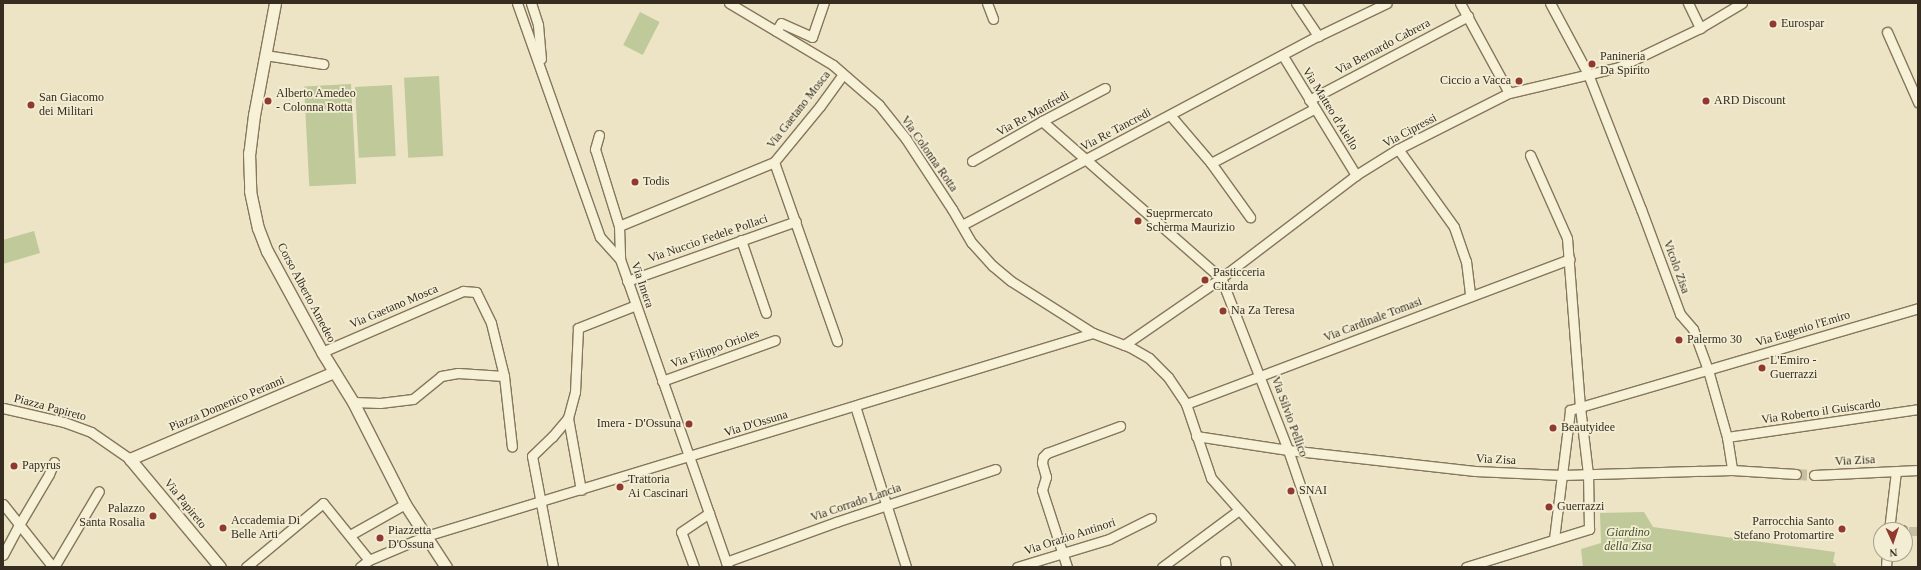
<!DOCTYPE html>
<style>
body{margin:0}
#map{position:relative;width:1921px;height:570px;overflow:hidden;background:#ece4c4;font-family:"Times New Roman",serif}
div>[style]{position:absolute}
.green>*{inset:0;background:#bfc999;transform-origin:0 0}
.minor-tunnel>*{height:9px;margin-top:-4.5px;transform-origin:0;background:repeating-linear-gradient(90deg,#c8bfa3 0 9px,transparent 0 13.5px)}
.tertiary-tunnel>*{height:11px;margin-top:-5.5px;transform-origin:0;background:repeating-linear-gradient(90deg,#c8bfa3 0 11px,transparent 0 16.5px)}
.roads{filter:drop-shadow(1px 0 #85765c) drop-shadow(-1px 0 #85765c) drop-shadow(0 1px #85765c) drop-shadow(0 -1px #85765c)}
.minor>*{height:9px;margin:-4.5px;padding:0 4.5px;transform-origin:4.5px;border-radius:4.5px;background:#f7f1d7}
.tertiary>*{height:11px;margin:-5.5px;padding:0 5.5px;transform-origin:5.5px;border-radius:5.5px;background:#f7f1d7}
.dots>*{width:11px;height:11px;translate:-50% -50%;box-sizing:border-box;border:2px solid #f3edd4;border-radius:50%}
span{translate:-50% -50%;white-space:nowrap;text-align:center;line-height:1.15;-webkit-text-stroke:3.5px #f3edd4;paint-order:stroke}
.poi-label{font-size:12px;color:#362c1f}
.left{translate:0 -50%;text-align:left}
.right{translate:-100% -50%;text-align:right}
.street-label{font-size:12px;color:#362c1f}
.park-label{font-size:12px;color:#425127;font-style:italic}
.frame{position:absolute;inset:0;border:4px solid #362c1f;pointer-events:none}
.north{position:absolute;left:1873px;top:522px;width:40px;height:40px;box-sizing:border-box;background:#f3edd4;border:1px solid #a7a08c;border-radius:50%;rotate:177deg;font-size:11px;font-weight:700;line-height:16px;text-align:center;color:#362c1f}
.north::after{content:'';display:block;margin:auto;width:14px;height:18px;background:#91382f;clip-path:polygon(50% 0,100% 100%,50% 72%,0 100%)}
</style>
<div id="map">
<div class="green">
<i style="left:640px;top:12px;width:22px;height:37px;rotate:27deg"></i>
<i style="left:439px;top:76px;width:80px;height:35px;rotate:87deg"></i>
<i style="left:351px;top:84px;width:100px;height:47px;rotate:87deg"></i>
<i style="left:392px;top:85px;width:71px;height:37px;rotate:87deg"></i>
<i style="clip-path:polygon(34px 231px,40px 253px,3px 264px,3px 240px)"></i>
<i style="clip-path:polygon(1644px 512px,1653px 527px,1835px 552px,1833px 562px,1836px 564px,1836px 567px,1583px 567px,1581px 549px,1601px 543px,1600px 513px)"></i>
</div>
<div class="minor-tunnel">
<i style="left:1909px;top:531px;width:9px"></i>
</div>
<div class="tertiary-tunnel">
<i style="left:1796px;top:474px;width:18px;rotate:3deg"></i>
</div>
<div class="roads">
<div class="minor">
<i style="left:517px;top:3px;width:248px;rotate:70.5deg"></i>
<i style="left:600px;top:237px;width:30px;rotate:48deg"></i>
<i style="left:620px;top:259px;width:326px;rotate:70.7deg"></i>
<i style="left:531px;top:3px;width:23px;rotate:72deg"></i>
<i style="left:538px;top:25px;width:34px;rotate:85deg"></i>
<i style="left:729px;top:3px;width:121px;rotate:30.8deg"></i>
<i style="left:833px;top:65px;width:61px;rotate:41deg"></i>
<i style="left:879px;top:105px;width:43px;rotate:51.5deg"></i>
<i style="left:906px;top:139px;width:84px;rotate:56.7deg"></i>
<i style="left:952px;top:209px;width:39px;rotate:60deg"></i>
<i style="left:972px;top:243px;width:31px;rotate:48deg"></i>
<i style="left:993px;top:266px;width:23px;rotate:40deg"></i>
<i style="left:1011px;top:281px;width:97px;rotate:32.4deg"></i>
<i style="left:1093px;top:333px;width:40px;rotate:21deg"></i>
<i style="left:1130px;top:347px;width:22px;rotate:30deg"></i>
<i style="left:1149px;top:358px;width:27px;rotate:45deg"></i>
<i style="left:1168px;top:377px;width:32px;rotate:56deg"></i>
<i style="left:1186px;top:404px;width:78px;rotate:71.3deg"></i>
<i style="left:1211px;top:478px;width:119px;rotate:48.4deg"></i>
<i style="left:987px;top:3px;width:17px;rotate:69deg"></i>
<i style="left:1296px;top:3px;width:40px;rotate:56deg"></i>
<i style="left:1460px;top:3px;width:102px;rotate:61.4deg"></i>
<i style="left:1550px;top:3px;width:81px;rotate:61.8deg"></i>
<i style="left:1588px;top:74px;width:145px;rotate:68.6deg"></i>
<i style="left:1641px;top:209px;width:112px;rotate:69.6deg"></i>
<i style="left:1680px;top:314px;width:20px;rotate:49deg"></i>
<i style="left:1693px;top:329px;width:44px;rotate:69.9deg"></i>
<i style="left:1708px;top:370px;width:70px;rotate:74.2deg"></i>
<i style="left:1727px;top:437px;width:33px;rotate:81deg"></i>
<i style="left:1688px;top:3px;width:28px;rotate:64deg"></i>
<i style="left:776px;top:31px;width:9px;rotate:-58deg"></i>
<i style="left:781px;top:23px;width:34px;rotate:24deg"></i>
<i style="left:812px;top:37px;width:36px;rotate:-71deg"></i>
<i style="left:1887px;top:32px;width:77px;rotate:66.1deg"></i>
<i style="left:265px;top:55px;width:59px;rotate:8.8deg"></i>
<i style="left:1283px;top:56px;width:140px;rotate:58.5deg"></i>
<i style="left:1309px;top:100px;width:180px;rotate:-27.8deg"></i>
<i style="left:1170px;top:115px;width:63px;rotate:49.5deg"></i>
<i style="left:1211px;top:163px;width:67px;rotate:54.2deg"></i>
<i style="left:1042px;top:121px;width:238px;rotate:41.3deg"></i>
<i style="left:1221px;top:278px;width:185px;rotate:68.7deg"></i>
<i style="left:1288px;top:450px;width:124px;rotate:71.1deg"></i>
<i style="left:599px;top:135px;width:15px;rotate:106deg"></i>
<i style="left:595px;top:149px;width:81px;rotate:72.7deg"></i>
<i style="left:619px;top:226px;width:33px;rotate:88deg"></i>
<i style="left:1398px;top:149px;width:96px;rotate:54.3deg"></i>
<i style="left:1454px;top:227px;width:36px;rotate:71deg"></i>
<i style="left:1466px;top:261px;width:35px;rotate:83deg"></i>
<i style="left:972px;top:161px;width:81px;rotate:-29.7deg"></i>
<i style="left:1042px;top:121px;width:71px;rotate:-27.6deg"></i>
<i style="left:774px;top:162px;width:190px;rotate:70.6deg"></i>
<i style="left:1211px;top:163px;width:116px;rotate:-27.7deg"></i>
<i style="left:962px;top:225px;width:403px;rotate:-28deg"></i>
<i style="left:1318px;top:36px;width:76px;rotate:-25.6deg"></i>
<i style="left:619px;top:226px;width:168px;rotate:-22.4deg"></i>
<i style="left:774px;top:162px;width:72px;rotate:-50.6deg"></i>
<i style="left:820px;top:106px;width:39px;rotate:-54deg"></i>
<i style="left:741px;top:240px;width:77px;rotate:71.1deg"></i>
<i style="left:627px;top:281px;width:179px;rotate:-19.5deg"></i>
<i style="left:1124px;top:345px;width:118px;rotate:-34.6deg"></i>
<i style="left:1221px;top:278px;width:170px;rotate:-37.3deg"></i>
<i style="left:1356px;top:175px;width:49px;rotate:-31.8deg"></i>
<i style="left:1398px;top:149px;width:124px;rotate:-26.8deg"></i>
<i style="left:1509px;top:93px;width:113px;rotate:-13.3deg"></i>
<i style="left:1619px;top:67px;width:90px;rotate:-25.7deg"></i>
<i style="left:1700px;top:28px;width:49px;rotate:-30.8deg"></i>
<i style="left:322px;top:352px;width:154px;rotate:-23.4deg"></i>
<i style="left:463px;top:291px;width:13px;rotate:4deg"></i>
<i style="left:476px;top:292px;width:34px;rotate:64deg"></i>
<i style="left:491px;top:323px;width:55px;rotate:76.2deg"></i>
<i style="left:504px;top:376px;width:71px;rotate:83.6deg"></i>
<i style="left:662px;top:381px;width:120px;rotate:-19.9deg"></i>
<i style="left:353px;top:402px;width:27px;rotate:2deg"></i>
<i style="left:380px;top:403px;width:33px;rotate:-7deg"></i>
<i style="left:413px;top:399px;width:36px;rotate:-39deg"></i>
<i style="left:441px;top:376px;width:17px;rotate:-10deg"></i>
<i style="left:458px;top:373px;width:46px;rotate:3.7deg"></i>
<i style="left:1186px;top:404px;width:410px;rotate:-20.7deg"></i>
<i style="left:855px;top:406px;width:169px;rotate:72.4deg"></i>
<i style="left:3px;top:408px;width:63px;rotate:12.9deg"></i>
<i style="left:64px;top:422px;width:29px;rotate:20deg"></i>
<i style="left:91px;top:432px;width:47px;rotate:34.7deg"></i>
<i style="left:568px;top:418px;width:73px;rotate:79.8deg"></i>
<i style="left:1196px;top:436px;width:93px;rotate:8.7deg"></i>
<i style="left:1288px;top:450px;width:188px;rotate:6.4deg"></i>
<i style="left:1475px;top:471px;width:87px;rotate:2.6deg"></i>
<i style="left:1562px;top:475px;width:170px;rotate:-1.7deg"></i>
<i style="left:1732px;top:470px;width:64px;rotate:3.6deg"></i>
<i style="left:1727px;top:437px;width:193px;rotate:-8.3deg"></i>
<i style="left:1814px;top:475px;width:104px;rotate:-2.8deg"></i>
<i style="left:3px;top:504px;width:80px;rotate:51.6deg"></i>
<i style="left:1889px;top:529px;width:13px;rotate:4deg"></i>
<i style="left:1889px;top:530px;width:59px;rotate:-83.2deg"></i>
<i style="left:350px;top:535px;width:63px;rotate:-29.4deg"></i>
<i style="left:1554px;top:539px;width:130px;rotate:-82.9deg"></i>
<i style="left:1570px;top:410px;width:363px;rotate:-16.3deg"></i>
<i style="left:3px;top:555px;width:34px;rotate:-62deg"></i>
<i style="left:19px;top:525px;width:59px;rotate:-59.5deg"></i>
<i style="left:49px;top:474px;width:13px;rotate:-67deg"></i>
<i style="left:1225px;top:561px;width:6px;rotate:81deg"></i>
<i style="left:726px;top:562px;width:117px;rotate:-20deg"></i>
<i style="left:836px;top:522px;width:168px;rotate:-18.4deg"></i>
<i style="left:54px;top:567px;width:88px;rotate:-59.4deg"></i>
<i style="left:246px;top:567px;width:100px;rotate:-39.7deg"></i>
<i style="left:323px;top:503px;width:73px;rotate:51.1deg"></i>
<i style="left:360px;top:567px;width:11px;rotate:-38deg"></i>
<i style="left:369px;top:560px;width:62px;rotate:-22.8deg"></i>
<i style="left:426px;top:536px;width:697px;rotate:-16.93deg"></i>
<i style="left:553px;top:567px;width:113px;rotate:-100.7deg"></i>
<i style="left:532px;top:456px;width:28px;rotate:-44deg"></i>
<i style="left:552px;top:437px;width:25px;rotate:-50deg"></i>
<i style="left:568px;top:418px;width:27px;rotate:-75deg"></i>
<i style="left:575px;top:392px;width:64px;rotate:-87.3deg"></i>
<i style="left:578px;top:328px;width:62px;rotate:-21.6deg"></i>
<i style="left:694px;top:567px;width:37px;rotate:-110deg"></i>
<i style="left:681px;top:532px;width:34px;rotate:-34deg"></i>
<i style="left:1017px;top:567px;width:96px;rotate:-16.9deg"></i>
<i style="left:1109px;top:539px;width:47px;rotate:-26.6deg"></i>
<i style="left:1067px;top:567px;width:81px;rotate:-108deg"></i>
<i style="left:1042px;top:490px;width:14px;rotate:-73deg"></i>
<i style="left:1046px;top:477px;width:15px;rotate:-106deg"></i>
<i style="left:1042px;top:463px;width:6px;rotate:-81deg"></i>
<i style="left:1043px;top:457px;width:6px;rotate:-45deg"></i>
<i style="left:1047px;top:453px;width:78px;rotate:-20.3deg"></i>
<i style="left:1162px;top:567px;width:96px;rotate:-36.5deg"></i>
<i style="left:1466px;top:567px;width:129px;rotate:-17.2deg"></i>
<i style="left:1589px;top:529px;width:55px;rotate:-91deg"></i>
<i style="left:1588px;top:474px;width:67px;rotate:-96.8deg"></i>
<i style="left:1580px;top:407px;width:169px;rotate:-94.4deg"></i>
<i style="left:1567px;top:238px;width:91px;rotate:-114deg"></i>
<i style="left:1886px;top:567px;width:13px;rotate:-86deg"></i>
</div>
<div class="tertiary">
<i style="left:275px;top:3px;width:114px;rotate:100.6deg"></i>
<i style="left:254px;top:115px;width:38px;rotate:97deg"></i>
<i style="left:249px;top:153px;width:38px;rotate:88deg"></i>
<i style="left:250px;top:191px;width:38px;rotate:78deg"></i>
<i style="left:258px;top:228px;width:25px;rotate:69deg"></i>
<i style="left:267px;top:251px;width:115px;rotate:61.4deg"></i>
<i style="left:322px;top:352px;width:59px;rotate:58.2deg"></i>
<i style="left:353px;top:402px;width:114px;rotate:63deg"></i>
<i style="left:405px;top:504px;width:75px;rotate:56.9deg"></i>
<i style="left:220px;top:567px;width:141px;rotate:-129.8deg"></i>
<i style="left:130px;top:459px;width:222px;rotate:-23.1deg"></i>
</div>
</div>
<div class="dots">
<i style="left:1773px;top:24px;background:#91382f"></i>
<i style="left:1592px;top:64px;background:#91382f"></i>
<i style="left:1519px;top:81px;background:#91382f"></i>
<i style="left:268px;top:101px;background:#91382f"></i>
<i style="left:1706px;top:101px;background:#91382f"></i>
<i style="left:31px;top:105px;background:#91382f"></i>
<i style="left:635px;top:182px;background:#91382f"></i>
<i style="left:1138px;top:221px;background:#91382f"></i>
<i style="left:1205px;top:280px;background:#91382f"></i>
<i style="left:1223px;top:311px;background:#91382f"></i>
<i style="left:1679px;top:340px;background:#91382f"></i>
<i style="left:1762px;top:368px;background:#91382f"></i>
<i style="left:689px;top:424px;background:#91382f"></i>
<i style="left:1553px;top:428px;background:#91382f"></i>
<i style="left:14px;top:466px;background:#91382f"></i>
<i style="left:620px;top:487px;background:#91382f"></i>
<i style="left:1291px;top:491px;background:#91382f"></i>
<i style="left:1549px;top:507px;background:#91382f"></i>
<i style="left:153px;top:516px;background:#91382f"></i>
<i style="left:223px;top:528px;background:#91382f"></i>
<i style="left:1842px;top:529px;background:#91382f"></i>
<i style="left:380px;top:538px;background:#91382f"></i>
</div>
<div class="poi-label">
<span class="left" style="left:1781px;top:24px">Eurospar</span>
<span class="left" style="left:1600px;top:64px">Panineria<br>Da Spirito</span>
<span class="right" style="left:1511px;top:81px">Ciccio a Vacca</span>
<span class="left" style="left:276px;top:101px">Alberto Amedeo<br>- Colonna Rotta</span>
<span class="left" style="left:39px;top:105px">San Giacomo<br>dei Militari</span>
<span class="left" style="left:1714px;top:101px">ARD Discount</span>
<span class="left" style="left:643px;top:182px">Todis</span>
<span class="left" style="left:1146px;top:221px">Sueprmercato<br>Scherma Maurizio</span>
<span class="left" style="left:1213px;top:280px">Pasticceria<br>Citarda</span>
<span class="left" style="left:1231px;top:311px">Na Za Teresa</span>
<span class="left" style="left:1687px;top:340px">Palermo 30</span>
<span class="left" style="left:1770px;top:368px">L'Emiro -<br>Guerrazzi</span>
<span class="right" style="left:681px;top:424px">Imera - D'Ossuna</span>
<span class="left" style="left:1561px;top:428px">Beautyidee</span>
<span class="left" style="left:22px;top:466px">Papyrus</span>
<span class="left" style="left:628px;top:487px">Trattoria<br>Ai Cascinari</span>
<span class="left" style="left:1299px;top:491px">SNAI</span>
<span class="left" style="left:1557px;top:507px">Guerrazzi</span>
<span class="right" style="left:145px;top:516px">Palazzo<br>Santa Rosalia</span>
<span class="left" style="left:231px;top:528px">Accademia Di<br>Belle Arti</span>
<span class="right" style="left:1834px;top:529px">Parrocchia Santo<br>Stefano Protomartire</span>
<span class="left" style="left:388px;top:538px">Piazzetta<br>D'Ossuna</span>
</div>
<div class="street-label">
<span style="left:1383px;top:47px;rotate:-28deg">Via Bernardo Cabrera</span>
<span style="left:1330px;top:109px;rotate:58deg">Via Matteo d'Aiello</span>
<span style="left:799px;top:110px;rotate:-52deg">Via Gaetano Mosca</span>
<span style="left:1033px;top:114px;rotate:-29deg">Via Re Manfredi</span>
<span style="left:1116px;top:130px;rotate:-28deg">Via Re Tancredi</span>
<span style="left:1410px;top:131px;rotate:-28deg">Via Cipressi</span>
<span style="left:929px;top:154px;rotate:55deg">Via Colonna Rotta</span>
<span style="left:708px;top:239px;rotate:-19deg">Via Nuccio Fedele Pollaci</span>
<span style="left:1676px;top:267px;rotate:70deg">Vicolo Zisa</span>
<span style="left:642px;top:285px;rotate:71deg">Via Imera</span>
<span style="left:306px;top:293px;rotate:62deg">Corso Alberto Amedeo</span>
<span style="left:394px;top:307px;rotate:-23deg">Via Gaetano Mosca</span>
<span style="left:1373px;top:320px;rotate:-21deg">Via Cardinale Tomasi</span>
<span style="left:1803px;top:329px;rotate:-17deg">Via Eugenio l'Emiro</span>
<span style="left:715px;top:349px;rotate:-20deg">Via Filippo Orioles</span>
<span style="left:227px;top:404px;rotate:-23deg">Piazza Domenico Peranni</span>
<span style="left:50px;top:408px;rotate:15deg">Piazza Papireto</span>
<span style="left:1821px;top:412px;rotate:-8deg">Via Roberto il Guiscardo</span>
<span style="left:1289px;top:417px;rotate:70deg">Via Silvio Pellico</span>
<span style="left:756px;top:424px;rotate:-17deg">Via D'Ossuna</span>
<span style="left:1496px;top:460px;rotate:3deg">Via Zisa</span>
<span style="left:1855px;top:461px;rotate:-3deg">Via Zisa</span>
<span style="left:856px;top:503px;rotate:-19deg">Via Corrado Lancia</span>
<span style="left:185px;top:504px;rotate:51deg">Via Papireto</span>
<span style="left:1070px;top:537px;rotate:-18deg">Via Orazio Antinori</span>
</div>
<div class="park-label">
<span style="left:1628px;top:540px">Giardino<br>della Zisa</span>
</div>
<div class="frame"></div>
<div class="north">N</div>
</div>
